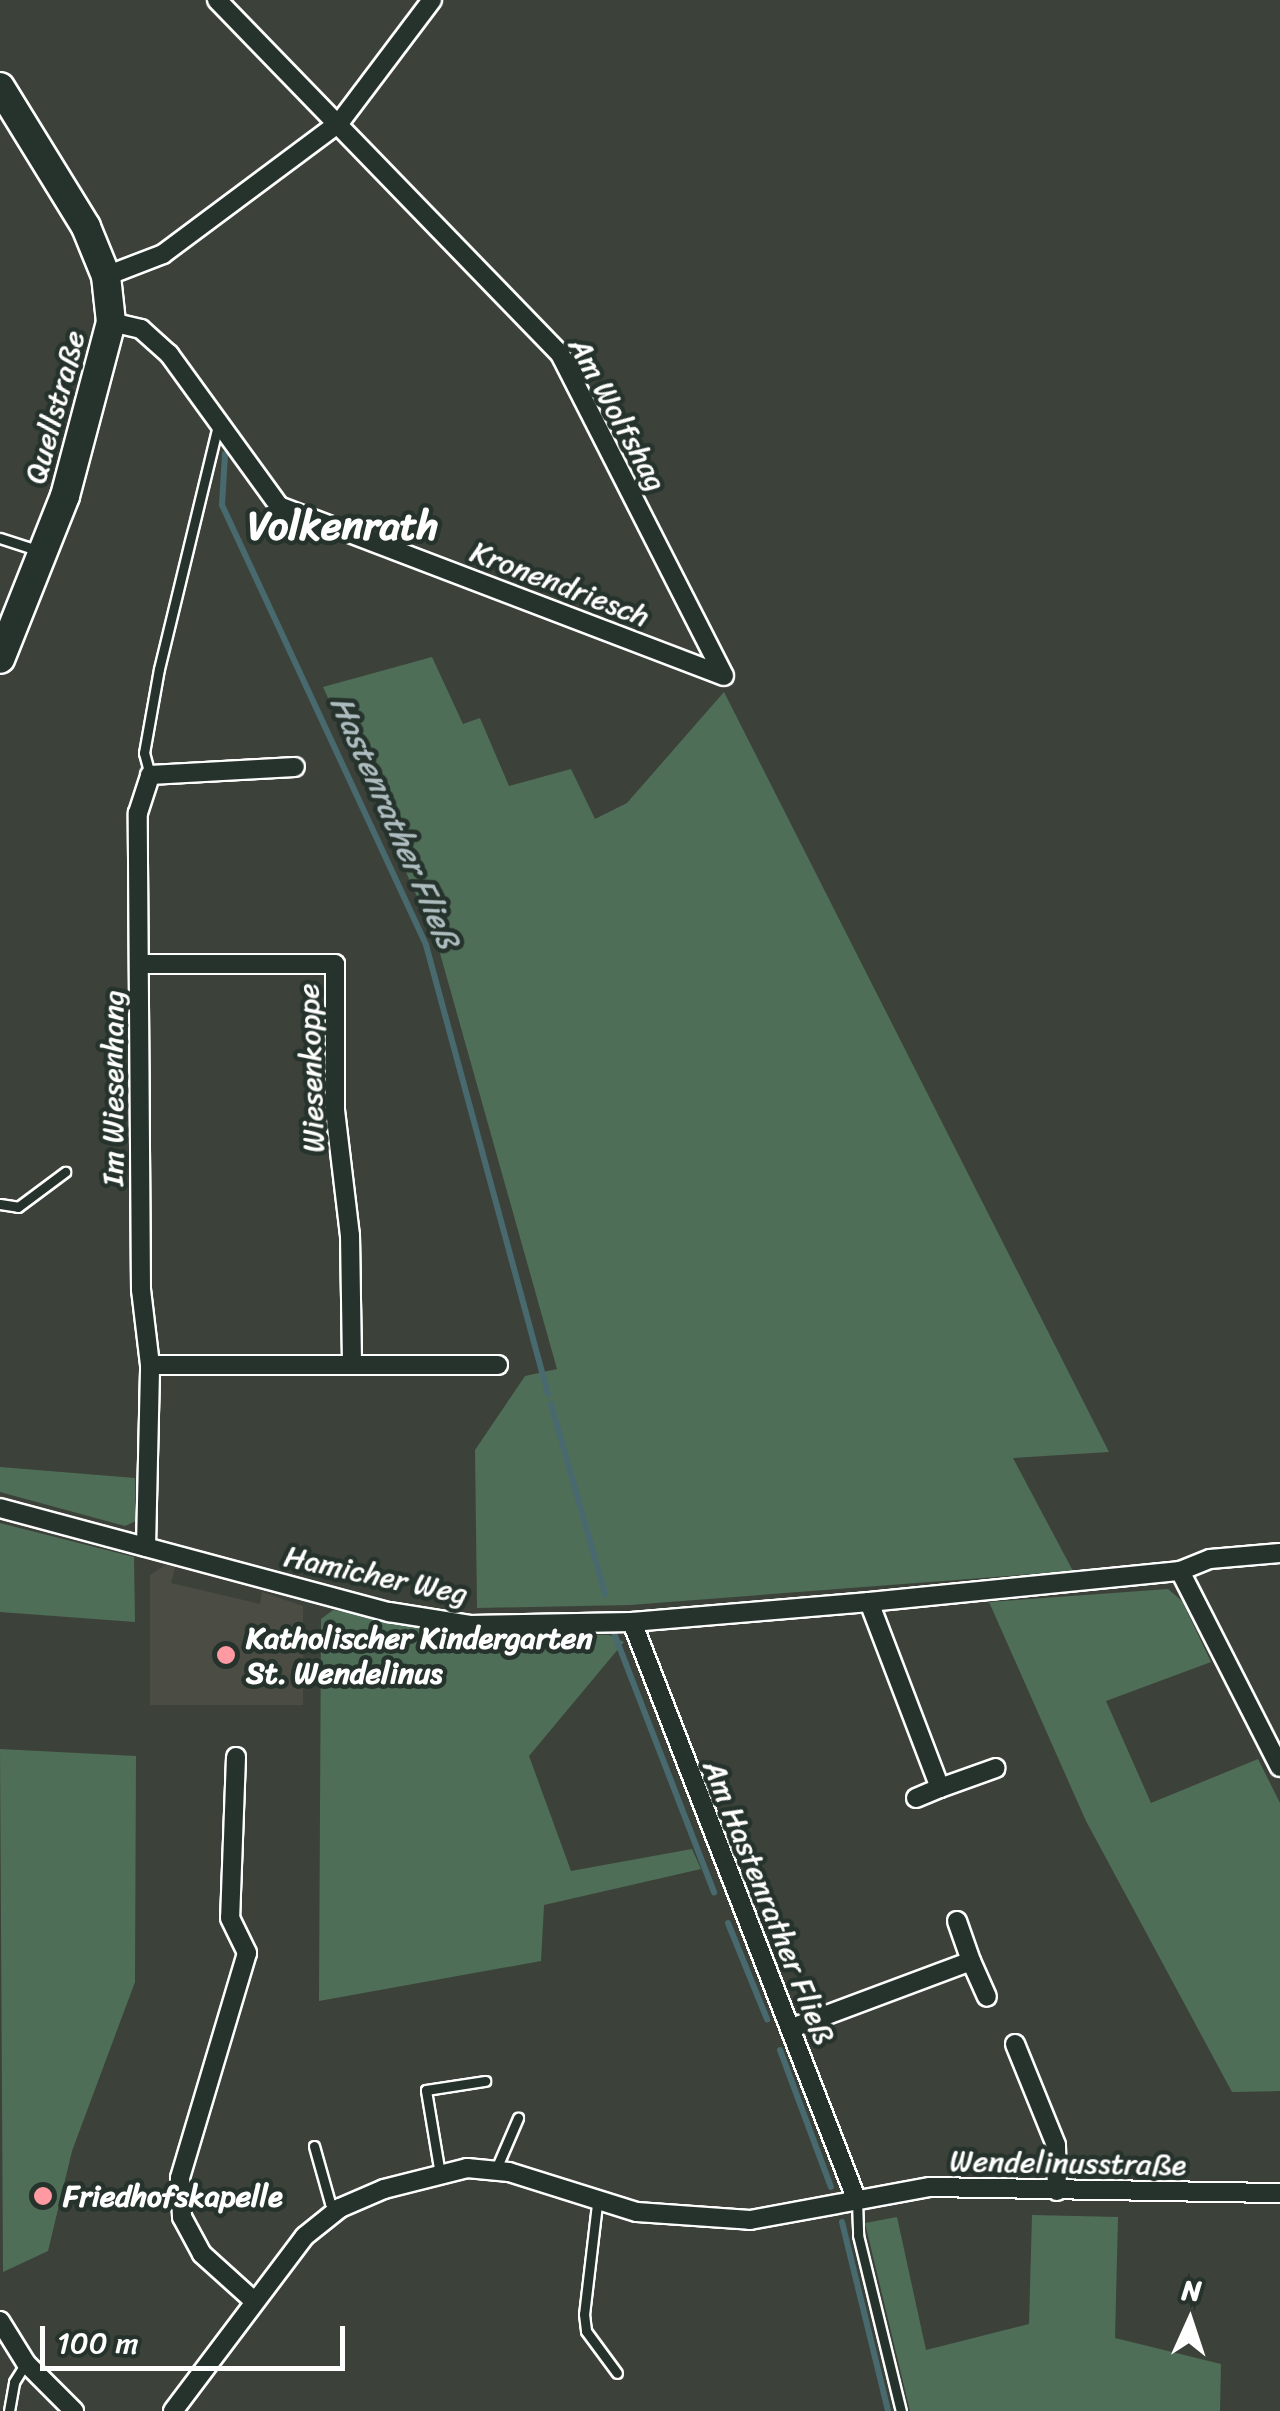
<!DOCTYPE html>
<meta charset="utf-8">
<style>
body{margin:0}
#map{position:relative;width:1280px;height:2411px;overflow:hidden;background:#3c423a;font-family:Sriracha,sans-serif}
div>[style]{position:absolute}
.built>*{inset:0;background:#4b4c43}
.green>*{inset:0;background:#4f6e57}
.stream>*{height:6px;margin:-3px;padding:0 3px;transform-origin:3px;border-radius:3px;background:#486a6f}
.roads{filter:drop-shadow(2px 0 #fff) drop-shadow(-2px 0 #fff) drop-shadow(0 2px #fff) drop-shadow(0 -2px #fff)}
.service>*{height:9px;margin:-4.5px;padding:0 4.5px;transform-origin:4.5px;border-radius:4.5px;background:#26332d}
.minor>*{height:18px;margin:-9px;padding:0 9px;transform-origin:9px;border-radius:9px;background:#26332d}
.secondary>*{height:28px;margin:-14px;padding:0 14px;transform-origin:14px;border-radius:14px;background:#26332d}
.dots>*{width:28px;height:28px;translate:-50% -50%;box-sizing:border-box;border:5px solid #26332d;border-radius:50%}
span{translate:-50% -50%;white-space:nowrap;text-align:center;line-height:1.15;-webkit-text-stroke:9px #26332d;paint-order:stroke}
.street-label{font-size:30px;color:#fff}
.poi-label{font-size:30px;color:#fff;font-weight:700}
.left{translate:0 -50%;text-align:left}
.water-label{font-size:32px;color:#adbcbe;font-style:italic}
.district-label{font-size:40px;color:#fff;font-weight:700}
.north{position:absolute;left:1140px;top:2271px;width:100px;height:100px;-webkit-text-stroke:8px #26332d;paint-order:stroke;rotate:3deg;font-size:28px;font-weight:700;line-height:40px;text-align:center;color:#fff}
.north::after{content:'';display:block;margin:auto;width:35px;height:45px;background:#fff;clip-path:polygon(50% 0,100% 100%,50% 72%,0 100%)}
.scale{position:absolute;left:40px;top:2326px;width:305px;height:45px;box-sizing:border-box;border:5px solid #fff;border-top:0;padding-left:12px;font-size:30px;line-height:35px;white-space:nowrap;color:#fff;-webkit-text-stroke:8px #26332d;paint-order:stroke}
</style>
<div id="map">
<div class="built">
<i style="clip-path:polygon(165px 1565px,175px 1567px,171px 1583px,260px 1604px,262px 1592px,303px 1606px,303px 1705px,150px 1705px,150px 1575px)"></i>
</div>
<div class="green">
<i style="clip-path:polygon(432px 657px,463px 724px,480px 718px,509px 786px,571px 769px,595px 819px,627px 803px,724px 692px,1109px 1452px,1013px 1458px,1073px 1571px,630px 1605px,477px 1608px,475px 1450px,525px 1376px,557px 1369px,436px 939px,323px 687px)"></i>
<i style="clip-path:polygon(0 1467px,135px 1478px,136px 1521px,125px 1526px,0 1492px)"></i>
<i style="clip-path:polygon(0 1523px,134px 1557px,135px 1622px,0 1612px)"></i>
<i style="clip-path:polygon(1168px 1589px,1182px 1601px,1211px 1662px,1106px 1701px,1151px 1803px,1258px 1759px,1280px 1803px,1280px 2091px,1232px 2092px,1086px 1821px,989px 1602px)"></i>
<i style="clip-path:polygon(333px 1610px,468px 1634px,609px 1635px,624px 1642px,529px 1756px,571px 1871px,692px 1849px,701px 1869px,544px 1905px,541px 1961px,319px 2001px,321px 1619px)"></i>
<i style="clip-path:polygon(0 1749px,136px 1756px,135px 1982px,72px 2151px,48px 2251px,3px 2272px)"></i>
<i style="clip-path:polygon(1032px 2215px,1118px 2217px,1115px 2338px,1221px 2364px,1220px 2411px,910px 2411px,865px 2223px,897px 2217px,926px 2350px,1029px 2324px)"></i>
</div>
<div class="stream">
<i style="left:225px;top:454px;width:51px;rotate:93.4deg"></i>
<i style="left:222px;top:505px;width:485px;rotate:65.1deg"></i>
<i style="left:426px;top:945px;width:465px;rotate:74.8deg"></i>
<i style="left:551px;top:1404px;width:198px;rotate:74.1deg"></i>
<i style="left:614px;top:1633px;width:278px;rotate:68.9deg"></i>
<i style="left:728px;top:1923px;width:104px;rotate:67.9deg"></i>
<i style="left:780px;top:2050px;width:146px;rotate:69.6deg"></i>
<i style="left:842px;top:2222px;width:195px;rotate:76.3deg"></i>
</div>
<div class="roads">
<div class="service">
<i style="left:0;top:538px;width:42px;rotate:18deg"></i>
<i style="left:150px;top:775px;width:23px;rotate:-105deg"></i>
<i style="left:144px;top:753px;width:85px;rotate:-79.9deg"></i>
<i style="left:159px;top:669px;width:250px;rotate:-76.4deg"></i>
<i style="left:0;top:1204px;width:18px;rotate:9deg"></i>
<i style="left:18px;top:1207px;width:59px;rotate:-36.7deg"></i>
<i style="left:314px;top:2146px;width:59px;rotate:74.3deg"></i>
<i style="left:330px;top:2203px;width:11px;rotate:27deg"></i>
<i style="left:496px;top:2169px;width:56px;rotate:-66.7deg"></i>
<i style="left:440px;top:2174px;width:85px;rotate:-99.5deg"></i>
<i style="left:426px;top:2090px;width:60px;rotate:-8.7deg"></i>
<i style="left:857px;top:2201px;width:34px;rotate:88deg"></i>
<i style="left:858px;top:2235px;width:181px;rotate:76.3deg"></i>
<i style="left:597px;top:2204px;width:111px;rotate:96.7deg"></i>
<i style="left:584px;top:2314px;width:17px;rotate:83deg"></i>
<i style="left:586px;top:2331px;width:52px;rotate:53.6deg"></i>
<i style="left:9px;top:2411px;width:29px;rotate:-80deg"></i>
<i style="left:14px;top:2382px;width:22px;rotate:-58deg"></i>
</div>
<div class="minor">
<i style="left:217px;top:0;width:493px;rotate:45.9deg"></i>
<i style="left:560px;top:354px;width:361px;rotate:63deg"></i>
<i style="left:106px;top:276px;width:61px;rotate:-21.1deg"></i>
<i style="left:163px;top:254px;width:221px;rotate:-36.7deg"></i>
<i style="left:340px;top:122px;width:153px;rotate:-53deg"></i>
<i style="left:111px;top:322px;width:31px;rotate:13deg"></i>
<i style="left:141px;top:329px;width:38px;rotate:42deg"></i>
<i style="left:169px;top:354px;width:188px;rotate:54.1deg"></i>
<i style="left:279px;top:506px;width:476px;rotate:20.9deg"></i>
<i style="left:140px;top:964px;width:195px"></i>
<i style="left:335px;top:964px;width:146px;rotate:90deg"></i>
<i style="left:335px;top:1110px;width:126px;rotate:83.2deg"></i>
<i style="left:350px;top:1235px;width:129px;rotate:89.1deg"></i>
<i style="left:150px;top:1365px;width:348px"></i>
<i style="left:0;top:1508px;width:403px;rotate:15deg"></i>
<i style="left:389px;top:1612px;width:82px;rotate:9.1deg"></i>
<i style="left:470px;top:1625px;width:162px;rotate:-1.1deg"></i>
<i style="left:632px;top:1622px;width:238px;rotate:-4.8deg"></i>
<i style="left:869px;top:1602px;width:313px;rotate:-5.7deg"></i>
<i style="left:1180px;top:1571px;width:32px;rotate:-22deg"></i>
<i style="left:1210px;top:1559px;width:70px;rotate:-4.9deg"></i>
<i style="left:146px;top:1547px;width:182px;rotate:-88.7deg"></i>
<i style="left:150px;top:1365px;width:76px;rotate:-96.8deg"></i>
<i style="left:141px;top:1290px;width:477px;rotate:-90.4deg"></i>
<i style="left:138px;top:813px;width:40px;rotate:-72deg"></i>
<i style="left:150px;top:775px;width:145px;rotate:-3.2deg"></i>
<i style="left:1180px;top:1571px;width:220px;rotate:63deg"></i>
<i style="left:869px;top:1602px;width:199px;rotate:69.1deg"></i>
<i style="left:940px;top:1788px;width:59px;rotate:-19.7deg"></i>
<i style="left:632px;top:1622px;width:621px;rotate:68.76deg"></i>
<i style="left:236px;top:1757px;width:161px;rotate:92.1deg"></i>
<i style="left:230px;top:1918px;width:39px;rotate:64deg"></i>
<i style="left:247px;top:1953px;width:235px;rotate:106.6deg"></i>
<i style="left:180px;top:2178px;width:39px;rotate:87deg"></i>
<i style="left:182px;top:2217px;width:42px;rotate:61.6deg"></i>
<i style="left:202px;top:2254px;width:70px;rotate:42.1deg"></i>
<i style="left:916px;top:1798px;width:26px;rotate:-23deg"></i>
<i style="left:957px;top:1921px;width:42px;rotate:70.7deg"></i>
<i style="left:792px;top:2028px;width:191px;rotate:-20.5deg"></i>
<i style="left:971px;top:1961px;width:39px;rotate:66deg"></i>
<i style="left:1015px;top:2044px;width:109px;rotate:67.9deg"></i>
<i style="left:1056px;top:2145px;width:46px;rotate:88.8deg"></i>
<i style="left:0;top:2321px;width:49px;rotate:58.2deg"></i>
<i style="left:26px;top:2363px;width:68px;rotate:45deg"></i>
<i style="left:173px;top:2411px;width:219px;rotate:-53deg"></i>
<i style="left:305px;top:2236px;width:45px;rotate:-38.7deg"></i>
<i style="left:340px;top:2208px;width:48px;rotate:-23.4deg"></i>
<i style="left:384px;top:2189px;width:86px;rotate:-14.2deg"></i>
<i style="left:467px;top:2168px;width:42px;rotate:5.4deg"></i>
<i style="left:509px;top:2172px;width:134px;rotate:17.4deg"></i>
<i style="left:637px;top:2212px;width:113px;rotate:4deg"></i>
<i style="left:750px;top:2220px;width:183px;rotate:-10.4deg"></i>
<i style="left:930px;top:2187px;width:350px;rotate:1deg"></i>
</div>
<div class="secondary">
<i style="left:0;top:87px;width:164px;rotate:58.4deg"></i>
<i style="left:86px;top:227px;width:53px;rotate:67.8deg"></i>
<i style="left:106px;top:276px;width:46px;rotate:83.8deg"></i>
<i style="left:111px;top:322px;width:180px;rotate:104.8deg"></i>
<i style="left:65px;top:496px;width:175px;rotate:111.7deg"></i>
</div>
</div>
<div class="dots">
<i style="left:226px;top:1655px;background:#ff9aa2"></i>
<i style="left:43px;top:2196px;background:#ff9aa2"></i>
</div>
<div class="street-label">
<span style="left:55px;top:407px;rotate:-75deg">Quellstraße</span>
<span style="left:618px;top:414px;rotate:61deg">Am Wolfshag</span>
<span style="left:560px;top:584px;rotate:21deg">Kronendriesch</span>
<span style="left:311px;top:1068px;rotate:-92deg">Wiesenkoppe</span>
<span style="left:113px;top:1088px;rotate:-90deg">Im Wiesenhang</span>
<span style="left:376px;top:1575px;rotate:12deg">Hamicher Weg</span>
<span style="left:769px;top:1902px;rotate:68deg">Am Hastenrather Fließ</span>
<span style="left:1068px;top:2163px;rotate:1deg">Wendelinusstraße</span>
</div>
<div class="poi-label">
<span class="left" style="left:246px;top:1655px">Katholischer Kindergarten<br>St. Wendelinus</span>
<span class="left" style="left:63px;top:2196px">Friedhofskapelle</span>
</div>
<div class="water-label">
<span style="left:394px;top:822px;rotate:66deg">Hastenrather Fließ</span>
</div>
<div class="district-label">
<span style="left:343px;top:526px">Volkenrath</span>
</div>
<div class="north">N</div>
<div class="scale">100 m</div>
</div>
